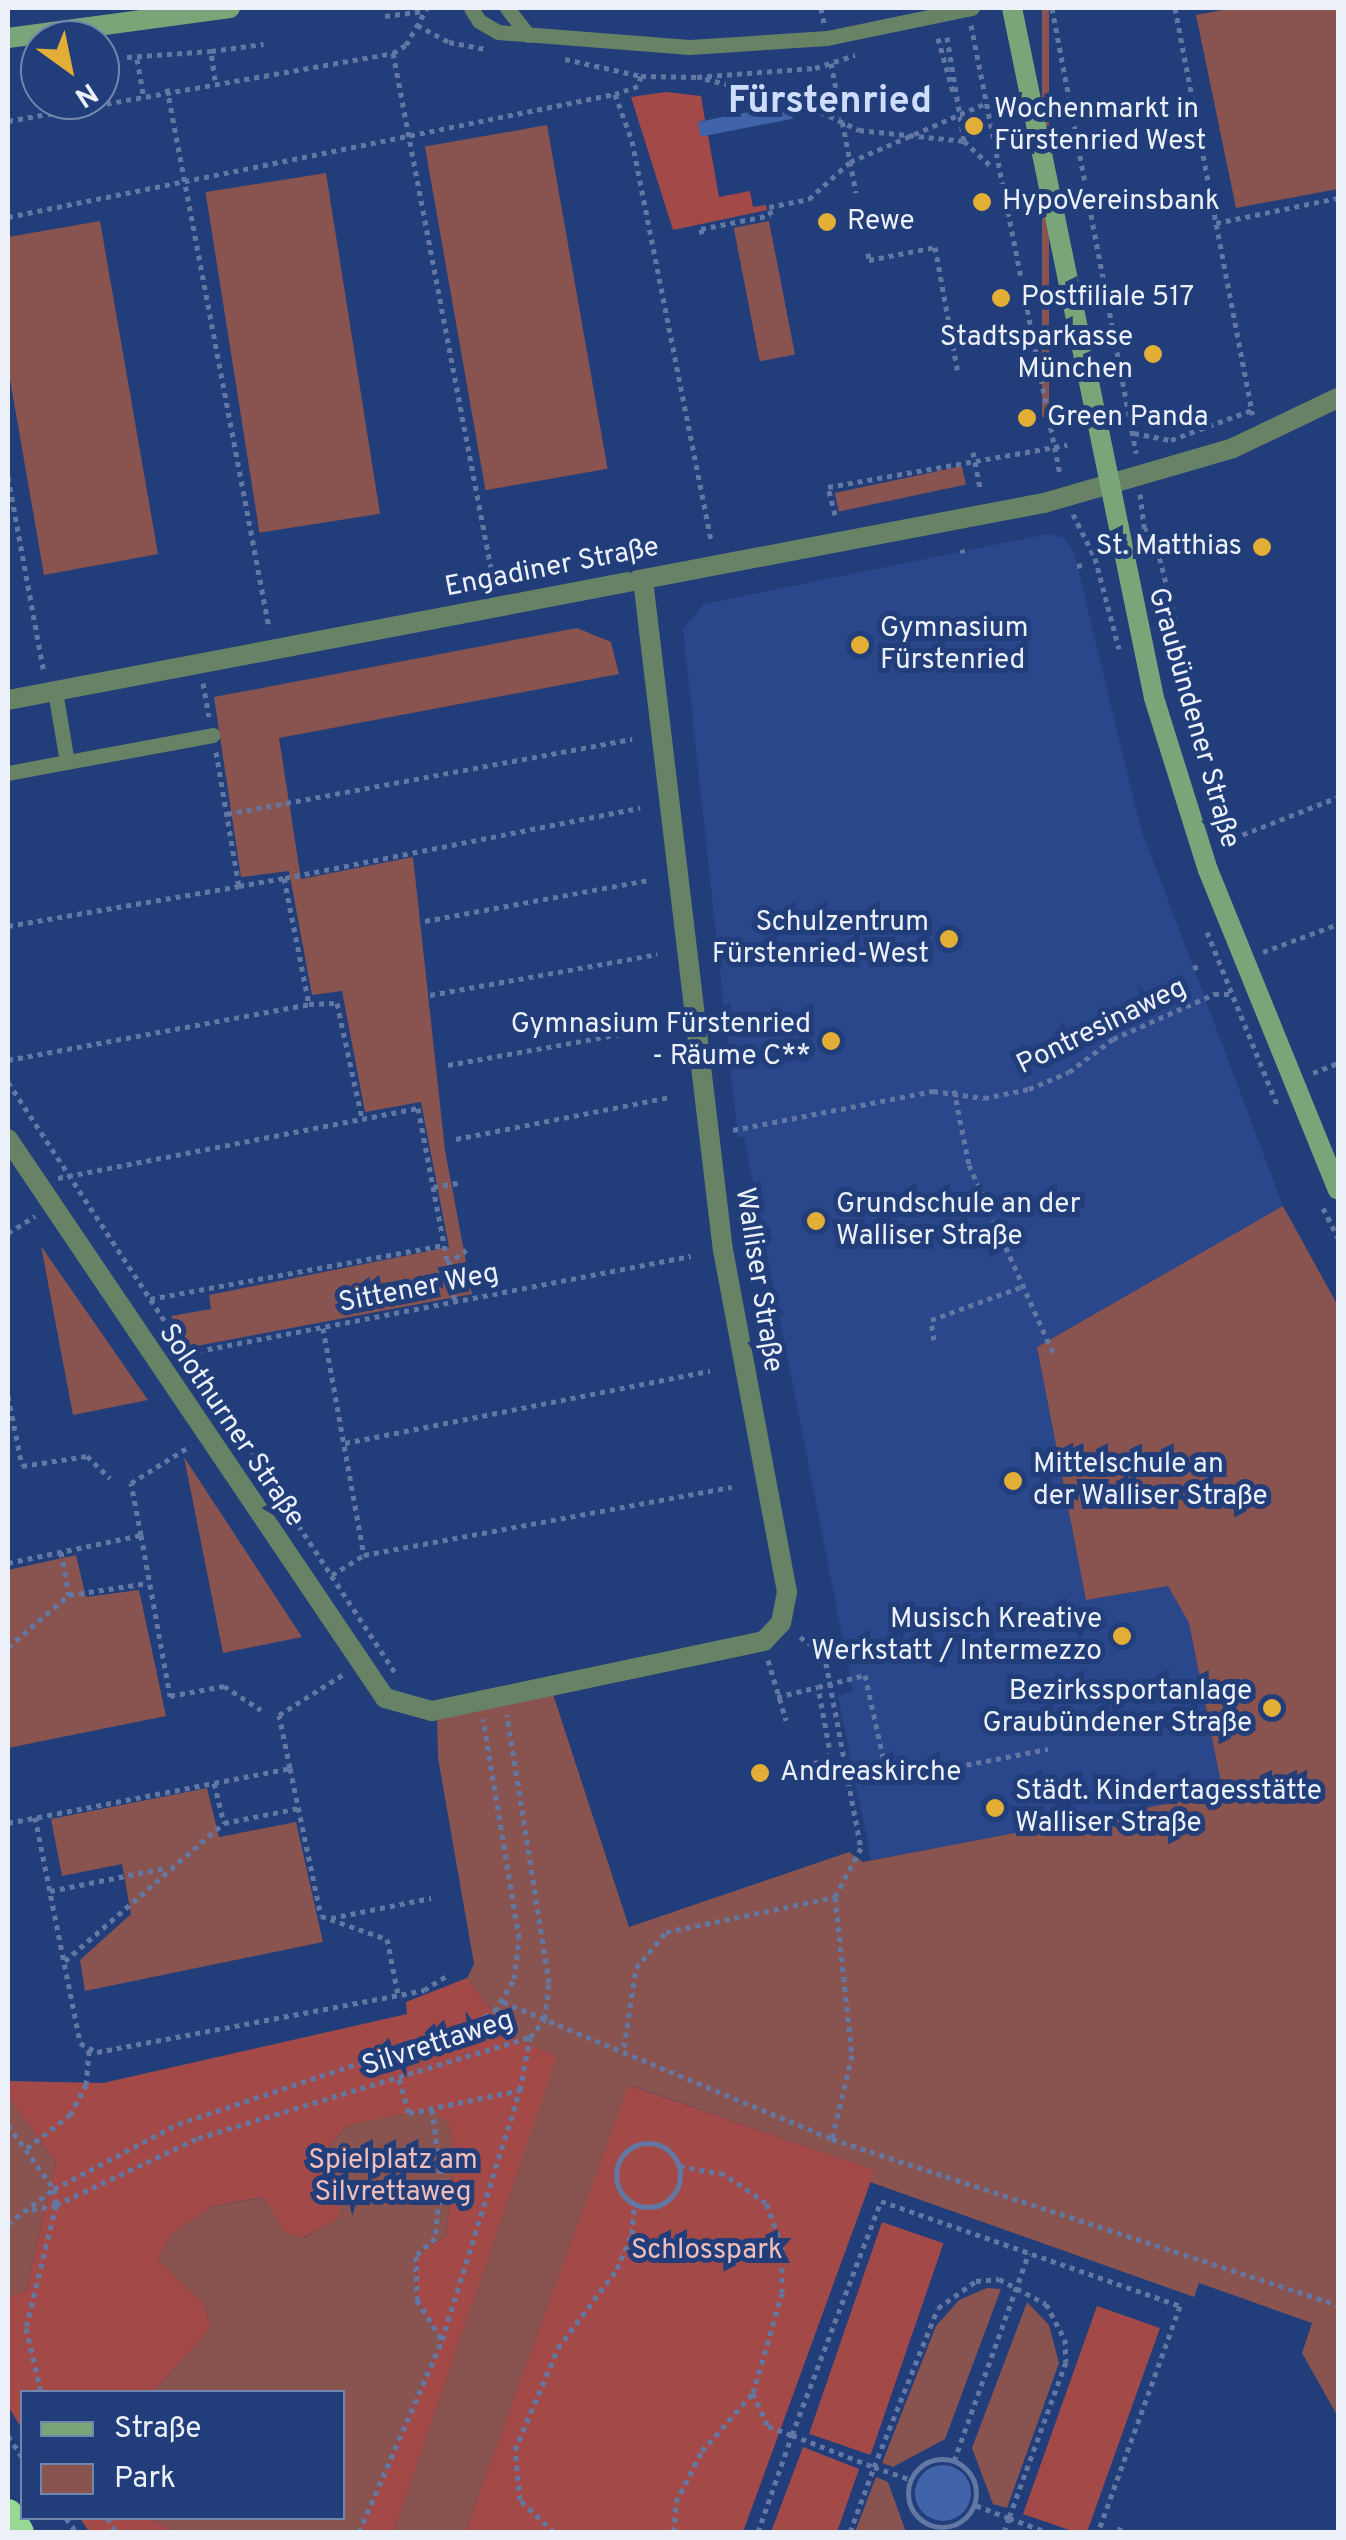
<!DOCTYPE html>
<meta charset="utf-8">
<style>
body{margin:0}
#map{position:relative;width:1346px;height:2540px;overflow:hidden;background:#213d7a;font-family:Overpass,sans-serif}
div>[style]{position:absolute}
.built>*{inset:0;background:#29478a}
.green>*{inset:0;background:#895350;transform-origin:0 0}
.forest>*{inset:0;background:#a34a48;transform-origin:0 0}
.water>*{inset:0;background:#4163a9;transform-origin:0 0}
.round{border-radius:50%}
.path>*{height:5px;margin-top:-2.5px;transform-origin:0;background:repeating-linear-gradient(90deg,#6377a3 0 5px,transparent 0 10px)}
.path>.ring{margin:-2.5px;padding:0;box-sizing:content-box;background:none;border:5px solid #6377a3;border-radius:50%}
.lane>*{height:15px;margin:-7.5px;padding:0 7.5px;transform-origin:7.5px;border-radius:7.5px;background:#678265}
.street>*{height:20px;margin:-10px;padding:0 10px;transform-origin:10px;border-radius:10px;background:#678265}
.secondary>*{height:20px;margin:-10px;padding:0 10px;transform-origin:10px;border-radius:10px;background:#7aa578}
.highway>*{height:30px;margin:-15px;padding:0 15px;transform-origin:15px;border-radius:15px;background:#96d993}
.dots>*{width:28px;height:28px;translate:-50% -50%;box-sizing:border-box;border:5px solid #213d7a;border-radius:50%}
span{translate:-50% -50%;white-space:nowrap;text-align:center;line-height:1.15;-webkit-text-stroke:10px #213d7a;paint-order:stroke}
.poi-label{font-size:28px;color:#ecf0f8}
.left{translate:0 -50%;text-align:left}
.right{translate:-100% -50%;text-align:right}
.street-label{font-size:28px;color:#ecf0f8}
.park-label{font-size:28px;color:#f0bdb9}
.district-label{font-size:38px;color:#ceddfb;font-weight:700}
.frame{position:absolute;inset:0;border:10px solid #ecf0f8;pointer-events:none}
.legend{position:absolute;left:20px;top:2390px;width:325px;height:130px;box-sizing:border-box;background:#213d7a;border:2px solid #7285ac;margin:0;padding:12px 18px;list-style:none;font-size:30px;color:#ecf0f8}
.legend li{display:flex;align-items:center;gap:20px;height:50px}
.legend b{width:50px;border:2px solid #7285ac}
.north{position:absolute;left:20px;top:20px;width:100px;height:100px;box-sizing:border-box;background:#213d7a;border:2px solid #7285ac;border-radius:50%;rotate:147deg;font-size:28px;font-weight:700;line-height:40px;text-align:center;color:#ecf0f8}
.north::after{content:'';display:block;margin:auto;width:35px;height:45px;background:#e3ae35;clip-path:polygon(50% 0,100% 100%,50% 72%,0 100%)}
</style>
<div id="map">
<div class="built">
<i style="clip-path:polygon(1048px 534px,1064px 538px,1074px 552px,1140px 826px,1283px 1206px,1037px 1347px,1086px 1599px,1168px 1586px,1189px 1623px,1223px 1793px,871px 1860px,838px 1696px,853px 1691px,744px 1137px,738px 1137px,683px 629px,704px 604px)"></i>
</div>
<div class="green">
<i style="left:1042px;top:8px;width:7px;height:409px"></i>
<i style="clip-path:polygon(1233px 8px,1338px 8px,1338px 189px,1236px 208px,1196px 15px)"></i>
<i style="left:547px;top:125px;width:349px;height:124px;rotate:80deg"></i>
<i style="left:326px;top:173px;width:345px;height:122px;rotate:81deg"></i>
<i style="clip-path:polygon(100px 221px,158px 554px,44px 575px,8px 368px,8px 237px)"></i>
<i style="left:769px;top:221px;width:136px;height:36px;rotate:79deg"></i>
<i style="left:962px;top:466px;width:19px;height:130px;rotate:78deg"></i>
<i style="clip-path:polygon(577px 628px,611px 642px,619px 674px,279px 738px,301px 879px,413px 857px,445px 1150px,472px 1294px,191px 1347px,171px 1316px,211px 1309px,209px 1295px,449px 1247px,421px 1102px,365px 1112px,342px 991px,312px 995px,289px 871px,241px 877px,214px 697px)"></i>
<i style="clip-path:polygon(1283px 1206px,1338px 1306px,1338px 2417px,1302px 2353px,1312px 2323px,1199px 2283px,1194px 2297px,870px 2182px,874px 2170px,630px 2085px,465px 2532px,394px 2532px,556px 2056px,514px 2039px,467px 1978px,474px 1964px,438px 1758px,437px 1714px,552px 1691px,629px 1927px,849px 1852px,863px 1862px,1223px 1793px,1189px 1623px,1168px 1586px,1086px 1600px,1037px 1347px)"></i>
<i style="clip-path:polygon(41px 1246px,148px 1400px,73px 1415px)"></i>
<i style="clip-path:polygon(184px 1457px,302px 1637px,223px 1653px)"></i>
<i style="clip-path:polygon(76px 1555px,86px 1597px,139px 1590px,166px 1716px,8px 1748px,8px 1570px)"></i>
<i style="clip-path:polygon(207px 1788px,219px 1837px,296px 1822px,323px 1942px,85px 1991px,80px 1960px,131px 1914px,122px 1864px,62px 1876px,51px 1819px)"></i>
<i style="clip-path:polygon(8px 2097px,56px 2163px,26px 2291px,8px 2296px)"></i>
<i style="clip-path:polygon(432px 2109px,449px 2122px,454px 2167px,446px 2236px,416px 2256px,417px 2300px,442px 2340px,359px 2532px,174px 2532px,148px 2518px,342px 2518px,342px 2392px,153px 2392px,211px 2328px,204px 2304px,158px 2259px,170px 2235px,213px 2206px,266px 2197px,283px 2231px,304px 2238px,339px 2217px,328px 2148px,348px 2124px)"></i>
<i style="clip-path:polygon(987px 2288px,1001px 2289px,945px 2439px,893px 2467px,882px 2463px,936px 2326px,959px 2300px)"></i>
<i style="clip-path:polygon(1027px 2302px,1049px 2325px,1059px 2363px,1007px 2508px,993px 2504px,972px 2448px)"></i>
<i style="clip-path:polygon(876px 2477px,888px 2482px,906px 2532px,855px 2532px)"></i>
</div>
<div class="forest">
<i style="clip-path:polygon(666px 92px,701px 96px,705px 120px,698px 122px,701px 136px,708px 135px,719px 197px,750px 191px,753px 207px,766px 205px,767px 210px,673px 230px,631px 97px)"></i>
<i style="clip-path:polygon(467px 1978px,514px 2039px,557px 2056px,394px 2532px,359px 2532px,442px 2340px,417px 2300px,416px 2256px,446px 2236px,454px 2167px,449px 2123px,432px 2109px,347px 2125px,328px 2148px,340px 2217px,303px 2238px,283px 2231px,265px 2197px,213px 2206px,170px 2235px,158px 2259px,204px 2304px,211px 2328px,153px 2392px,22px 2392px,22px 2429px,8px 2406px,8px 2296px,26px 2291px,56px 2163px,8px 2097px,8px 2081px,103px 2083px,407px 2014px,406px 2002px)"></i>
<i style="clip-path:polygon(629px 2085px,875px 2170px,743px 2532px,465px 2532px)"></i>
<i style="left:882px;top:2222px;width:65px;height:224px;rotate:19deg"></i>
<i style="clip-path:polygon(1097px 2306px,1160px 2328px,1087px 2532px,1075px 2532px,1023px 2514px)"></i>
<i style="clip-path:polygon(803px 2447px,859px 2469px,837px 2532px,771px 2532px)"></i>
<i style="clip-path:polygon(80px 2518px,148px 2518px,174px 2532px,89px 2532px)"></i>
</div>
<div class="water">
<i style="left:790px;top:104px;width:15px;height:94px;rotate:79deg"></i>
<i class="round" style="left:915px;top:2465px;width:56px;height:56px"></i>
</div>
<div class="path">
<i style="left:821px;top:8px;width:15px;rotate:79deg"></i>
<i style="left:1052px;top:8px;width:453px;rotate:79.3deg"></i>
<i style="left:1175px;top:8px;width:414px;rotate:79.2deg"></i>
<i style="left:385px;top:16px;width:40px;rotate:-7.1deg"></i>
<i style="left:417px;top:25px;width:36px;rotate:28deg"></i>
<i style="left:449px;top:42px;width:37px;rotate:11deg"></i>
<i style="left:971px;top:25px;width:459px;rotate:78.8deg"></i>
<i style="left:947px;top:37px;width:105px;rotate:80.7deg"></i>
<i style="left:938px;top:38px;width:56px;rotate:74.5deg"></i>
<i style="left:393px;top:53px;width:546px;rotate:79.23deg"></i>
<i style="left:127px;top:57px;width:84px;rotate:-4.1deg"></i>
<i style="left:137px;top:59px;width:35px;rotate:80deg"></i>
<i style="left:565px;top:59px;width:78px;rotate:12.6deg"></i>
<i style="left:641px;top:76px;width:56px;rotate:1deg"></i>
<i style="left:697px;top:77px;width:118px;rotate:-4.4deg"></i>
<i style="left:815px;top:68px;width:42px;rotate:-18deg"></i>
<i style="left:831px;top:63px;width:132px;rotate:79.1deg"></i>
<i style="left:641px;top:76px;width:10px;rotate:107deg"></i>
<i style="left:638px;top:86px;width:24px;rotate:161deg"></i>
<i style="left:615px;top:94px;width:50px;rotate:70.1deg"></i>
<i style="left:632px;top:141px;width:407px;rotate:78.8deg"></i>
<i style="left:705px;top:79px;width:90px;rotate:12.8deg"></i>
<i style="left:793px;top:99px;width:73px;rotate:25.2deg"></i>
<i style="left:859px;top:130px;width:106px;rotate:6deg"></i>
<i style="left:964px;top:141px;width:35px;rotate:43deg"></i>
<i style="left:215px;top:80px;width:29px;rotate:-98deg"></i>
<i style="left:211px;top:51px;width:53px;rotate:-7.5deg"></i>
<i style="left:167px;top:88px;width:550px;rotate:79.3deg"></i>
<i style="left:8px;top:121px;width:391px;rotate:-10deg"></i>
<i style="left:393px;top:53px;width:15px;rotate:-32deg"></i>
<i style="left:406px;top:45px;width:43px;rotate:-60.4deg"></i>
<i style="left:8px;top:217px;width:619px;rotate:-11.46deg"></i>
<i style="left:1216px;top:223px;width:125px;rotate:-11.6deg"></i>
<i style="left:702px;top:234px;width:5px;rotate:-101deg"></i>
<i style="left:701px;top:229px;width:71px;rotate:-11.3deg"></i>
<i style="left:771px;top:215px;width:8px;rotate:-104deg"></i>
<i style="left:769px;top:207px;width:41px;rotate:-11.3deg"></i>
<i style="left:809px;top:199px;width:55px;rotate:-42.1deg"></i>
<i style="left:850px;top:162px;width:146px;rotate:-23.4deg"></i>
<i style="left:868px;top:253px;width:7px;rotate:82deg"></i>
<i style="left:869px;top:260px;width:67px;rotate:-11.1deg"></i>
<i style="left:935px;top:247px;width:129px;rotate:79.7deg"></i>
<i style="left:1134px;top:433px;width:38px;rotate:11deg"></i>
<i style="left:1171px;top:440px;width:86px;rotate:-20.3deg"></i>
<i style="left:973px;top:452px;width:37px;rotate:79deg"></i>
<i style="left:8px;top:477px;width:200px;rotate:79.6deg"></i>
<i style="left:1140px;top:494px;width:34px;rotate:83deg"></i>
<i style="left:1073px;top:514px;width:49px;rotate:63.4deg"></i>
<i style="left:1095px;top:558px;width:94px;rotate:75.2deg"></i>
<i style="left:835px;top:515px;width:29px;rotate:-104deg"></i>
<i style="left:828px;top:487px;width:243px;rotate:-10deg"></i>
<i style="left:1144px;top:527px;width:25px;rotate:58deg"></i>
<i style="left:1157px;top:548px;width:141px;rotate:75.7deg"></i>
<i style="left:1192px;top:685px;width:77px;rotate:84.8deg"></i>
<i style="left:962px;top:549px;width:4px;rotate:76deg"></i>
<i style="left:1077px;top:566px;width:5px;rotate:-11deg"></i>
<i style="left:203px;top:683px;width:34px;rotate:80deg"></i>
<i style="left:216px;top:752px;width:136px;rotate:80.3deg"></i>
<i style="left:239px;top:886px;width:46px;rotate:-10.1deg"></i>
<i style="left:284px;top:878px;width:128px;rotate:78.8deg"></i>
<i style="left:309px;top:1004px;width:28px;rotate:-2deg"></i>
<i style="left:337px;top:1003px;width:119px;rotate:77.8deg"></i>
<i style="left:362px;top:1119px;width:57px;rotate:-11.1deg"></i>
<i style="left:418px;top:1108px;width:197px;rotate:79.2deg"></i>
<i style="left:227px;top:814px;width:412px;rotate:-10.5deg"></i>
<i style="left:1224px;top:842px;width:123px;rotate:-21.5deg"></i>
<i style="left:285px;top:878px;width:362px;rotate:-11.2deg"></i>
<i style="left:425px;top:921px;width:228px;rotate:-10.4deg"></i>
<i style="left:8px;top:926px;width:234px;rotate:-9.8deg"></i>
<i style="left:1207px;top:932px;width:189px;rotate:67.9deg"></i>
<i style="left:1263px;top:952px;width:80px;rotate:-20.5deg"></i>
<i style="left:1193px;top:968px;width:9px;rotate:-18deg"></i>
<i style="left:430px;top:995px;width:231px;rotate:-10.2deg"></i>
<i style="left:8px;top:1060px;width:306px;rotate:-10.5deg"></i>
<i style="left:448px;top:1065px;width:219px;rotate:-10.2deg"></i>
<i style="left:1313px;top:1073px;width:27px;rotate:-22deg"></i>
<i style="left:8px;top:1082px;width:708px;rotate:56.76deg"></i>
<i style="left:954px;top:1090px;width:76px;rotate:78.7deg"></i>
<i style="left:969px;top:1165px;width:208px;rotate:65.9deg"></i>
<i style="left:733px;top:1130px;width:204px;rotate:-11deg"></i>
<i style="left:933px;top:1091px;width:51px;rotate:7.8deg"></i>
<i style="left:984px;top:1098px;width:46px;rotate:-11.3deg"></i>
<i style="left:1029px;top:1089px;width:43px;rotate:-23deg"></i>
<i style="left:1069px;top:1072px;width:55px;rotate:-36.9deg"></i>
<i style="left:1113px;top:1039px;width:111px;rotate:-24deg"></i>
<i style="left:1214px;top:994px;width:16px"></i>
<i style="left:456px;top:1139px;width:219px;rotate:-11.1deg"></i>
<i style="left:58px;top:1178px;width:309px;rotate:-11deg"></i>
<i style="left:433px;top:1187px;width:25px;rotate:-9deg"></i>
<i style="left:1323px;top:1208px;width:34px;rotate:63deg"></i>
<i style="left:8px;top:1233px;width:32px;rotate:-32deg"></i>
<i style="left:447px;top:1264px;width:24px;rotate:-36deg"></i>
<i style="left:150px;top:1299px;width:299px;rotate:-10.4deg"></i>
<i style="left:323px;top:1328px;width:231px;rotate:79.8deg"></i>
<i style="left:934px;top:1340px;width:20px;rotate:-99deg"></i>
<i style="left:931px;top:1320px;width:96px;rotate:-20.1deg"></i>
<i style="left:188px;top:1353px;width:512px;rotate:-10.92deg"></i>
<i style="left:8px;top:1396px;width:71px;rotate:78.7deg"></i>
<i style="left:22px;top:1466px;width:66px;rotate:-8.7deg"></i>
<i style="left:87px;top:1456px;width:32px;rotate:44deg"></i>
<i style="left:345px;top:1443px;width:372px;rotate:-11.2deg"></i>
<i style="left:141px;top:1535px;width:53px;rotate:-100.9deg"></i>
<i style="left:131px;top:1483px;width:70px;rotate:-32.1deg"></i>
<i style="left:61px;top:1552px;width:44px;rotate:79.5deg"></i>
<i style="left:8px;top:1563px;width:136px;rotate:-11.9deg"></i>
<i style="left:141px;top:1535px;width:164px;rotate:79.8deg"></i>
<i style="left:170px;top:1696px;width:55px;rotate:-10.5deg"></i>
<i style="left:224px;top:1686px;width:44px;rotate:33deg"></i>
<i style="left:332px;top:1575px;width:38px;rotate:-32deg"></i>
<i style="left:364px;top:1555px;width:374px;rotate:-10.5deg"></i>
<i style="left:800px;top:1637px;width:29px;rotate:34deg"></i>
<i style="left:824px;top:1653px;width:198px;rotate:79.3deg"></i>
<i style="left:861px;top:1848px;width:55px;rotate:118deg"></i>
<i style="left:835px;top:1897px;width:159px;rotate:83.9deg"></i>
<i style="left:852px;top:2055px;width:86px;rotate:103.4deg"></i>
<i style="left:8px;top:1647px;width:80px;rotate:-40.4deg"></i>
<i style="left:69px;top:1595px;width:80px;rotate:-8.6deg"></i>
<i style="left:768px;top:1660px;width:63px;rotate:73.3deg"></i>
<i style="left:777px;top:1697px;width:42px;rotate:-13.7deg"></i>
<i style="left:814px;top:1763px;width:18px;rotate:-19deg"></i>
<i style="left:831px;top:1757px;width:71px;rotate:-100.5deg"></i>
<i style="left:818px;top:1687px;width:49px;rotate:-14.3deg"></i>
<i style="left:865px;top:1675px;width:107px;rotate:77.6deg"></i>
<i style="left:888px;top:1780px;width:163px;rotate:-11deg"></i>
<i style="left:290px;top:1768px;width:54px;rotate:-101.7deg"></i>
<i style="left:279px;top:1715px;width:75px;rotate:-32.4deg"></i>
<i style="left:214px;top:1783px;width:41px;rotate:76deg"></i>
<i style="left:35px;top:1817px;width:230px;rotate:78.7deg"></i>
<i style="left:80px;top:2043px;width:19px;rotate:28deg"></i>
<i style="left:97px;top:2052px;width:333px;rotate:-10.7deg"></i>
<i style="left:424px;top:1990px;width:26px;rotate:-32deg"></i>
<i style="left:8px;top:1823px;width:287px;rotate:-11deg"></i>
<i style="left:290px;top:1768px;width:151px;rotate:78.2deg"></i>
<i style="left:321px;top:1916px;width:70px;rotate:19.2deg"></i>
<i style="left:387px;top:1939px;width:56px;rotate:78.7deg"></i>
<i style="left:50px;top:1891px;width:117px;rotate:-11.3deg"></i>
<i style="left:331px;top:1918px;width:102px;rotate:-11.3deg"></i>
<i style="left:65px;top:1961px;width:211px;rotate:-41deg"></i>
<i style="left:224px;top:1823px;width:76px;rotate:-11.3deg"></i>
<i style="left:503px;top:2002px;width:356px;rotate:22.6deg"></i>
<i style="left:832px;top:2139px;width:533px;rotate:18.16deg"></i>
<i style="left:624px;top:2047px;width:80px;rotate:-81.4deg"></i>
<i style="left:636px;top:1968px;width:47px;rotate:-50.2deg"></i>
<i style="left:666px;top:1932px;width:173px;rotate:-11.7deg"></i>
<i style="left:399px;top:2079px;width:35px;rotate:74deg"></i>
<i style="left:409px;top:2113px;width:113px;rotate:-11.7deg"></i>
<i style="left:432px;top:2109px;width:71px;rotate:82.7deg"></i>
<i style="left:441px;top:2179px;width:59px;rotate:95.8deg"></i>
<i style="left:435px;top:2238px;width:26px;rotate:137deg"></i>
<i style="left:416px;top:2256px;width:44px;rotate:88.7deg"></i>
<i style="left:417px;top:2300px;width:47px;rotate:58deg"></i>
<i style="left:8px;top:2125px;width:79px;rotate:54.3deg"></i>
<i style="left:54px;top:2189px;width:16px;rotate:83deg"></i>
<i style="left:56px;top:2205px;width:127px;rotate:103.7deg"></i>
<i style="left:26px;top:2328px;width:66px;rotate:76.8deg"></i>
<i class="ring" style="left:616px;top:2143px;width:59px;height:59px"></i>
<i style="left:27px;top:2148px;width:54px;rotate:-37.5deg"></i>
<i style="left:70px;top:2115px;width:34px;rotate:-62deg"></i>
<i style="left:86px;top:2085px;width:37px;rotate:-85deg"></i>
<i style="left:32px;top:2210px;width:25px;rotate:-12deg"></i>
<i style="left:56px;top:2205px;width:157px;rotate:-25.3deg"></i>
<i style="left:198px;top:2138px;width:347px;rotate:-16.9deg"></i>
<i style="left:530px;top:2037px;width:23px;rotate:-50deg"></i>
<i style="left:545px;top:2019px;width:36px;rotate:-84deg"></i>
<i style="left:549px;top:1983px;width:272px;rotate:-98.9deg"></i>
<i style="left:8px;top:2224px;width:58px;rotate:-37.3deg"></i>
<i style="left:54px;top:2189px;width:140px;rotate:-27.7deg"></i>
<i style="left:178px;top:2124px;width:305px;rotate:-18.6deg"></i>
<i style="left:467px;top:2027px;width:32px;rotate:-30deg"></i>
<i style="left:495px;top:2011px;width:37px;rotate:-59deg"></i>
<i style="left:514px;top:1979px;width:41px;rotate:-83deg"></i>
<i style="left:519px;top:1938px;width:222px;rotate:-99.3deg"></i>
<i style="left:753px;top:2393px;width:36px;rotate:66deg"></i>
<i style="left:768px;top:2426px;width:26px;rotate:21deg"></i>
<i style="left:792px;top:2435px;width:250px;rotate:-69.2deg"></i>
<i style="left:881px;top:2201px;width:317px;rotate:19.3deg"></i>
<i style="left:1180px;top:2306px;width:240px;rotate:109.9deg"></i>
<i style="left:8px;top:2436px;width:25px;rotate:56deg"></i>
<i class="ring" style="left:908px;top:2459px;width:63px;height:63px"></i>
<i style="left:954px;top:2461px;width:221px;rotate:-70.2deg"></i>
<i style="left:66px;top:2518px;width:17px;rotate:54deg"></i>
<i style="left:107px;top:2518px;width:17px;rotate:57deg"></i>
<i style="left:359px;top:2532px;width:209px;rotate:-66.6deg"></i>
<i style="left:442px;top:2340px;width:262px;rotate:-72.7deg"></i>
<i style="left:520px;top:2090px;width:54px;rotate:-79.3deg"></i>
<i style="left:554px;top:2532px;width:47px;rotate:-136.7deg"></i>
<i style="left:520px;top:2500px;width:50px;rotate:-95.7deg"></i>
<i style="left:515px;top:2450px;width:111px;rotate:-67.1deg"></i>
<i style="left:558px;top:2348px;width:99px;rotate:-53.2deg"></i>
<i style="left:617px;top:2269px;width:38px;rotate:-67deg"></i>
<i style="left:632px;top:2234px;width:30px;rotate:-86deg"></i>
<i style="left:674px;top:2532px;width:30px;rotate:-86deg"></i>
<i style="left:676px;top:2502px;width:57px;rotate:-63deg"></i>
<i style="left:702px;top:2451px;width:77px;rotate:-48.7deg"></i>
<i style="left:753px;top:2393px;width:104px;rotate:-73.8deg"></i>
<i style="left:782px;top:2293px;width:47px;rotate:-90deg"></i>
<i style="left:782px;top:2246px;width:46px;rotate:-110.4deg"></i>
<i style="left:766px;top:2203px;width:51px;rotate:-145.4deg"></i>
<i style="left:724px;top:2174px;width:46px;rotate:-169.9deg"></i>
<i style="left:758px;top:2532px;width:103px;rotate:-70.7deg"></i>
<i style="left:792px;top:2435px;width:88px;rotate:21.3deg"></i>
<i style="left:874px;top:2467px;width:171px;rotate:-68.1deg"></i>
<i style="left:938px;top:2308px;width:47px;rotate:-35.4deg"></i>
<i style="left:976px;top:2281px;width:23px;rotate:-5deg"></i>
<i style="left:999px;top:2279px;width:53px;rotate:28deg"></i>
<i style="left:1046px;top:2304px;width:40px;rotate:62deg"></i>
<i style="left:1065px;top:2339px;width:23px;rotate:88deg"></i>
<i style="left:1066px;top:2362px;width:166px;rotate:110.1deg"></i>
<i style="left:1009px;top:2518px;width:36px;rotate:-159deg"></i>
<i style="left:850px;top:2532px;width:69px;rotate:-69.7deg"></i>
<i style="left:874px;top:2467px;width:39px;rotate:19deg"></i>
<i style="left:1004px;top:2532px;width:15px;rotate:-70deg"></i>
<i style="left:1009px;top:2518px;width:40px;rotate:20.2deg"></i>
<i style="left:1119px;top:2532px;width:7px;rotate:-74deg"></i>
</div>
<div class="lane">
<i style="left:471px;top:8px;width:15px;rotate:58deg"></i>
<i style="left:479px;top:21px;width:22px;rotate:30deg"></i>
<i style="left:498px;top:32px;width:192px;rotate:4.5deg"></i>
<i style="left:689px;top:47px;width:138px;rotate:-3.7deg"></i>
<i style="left:827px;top:38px;width:148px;rotate:-11.7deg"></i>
<i style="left:507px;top:8px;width:34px;rotate:52deg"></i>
<i style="left:67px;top:762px;width:148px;rotate:-10.5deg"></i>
<i style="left:8px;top:773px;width:60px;rotate:-10.6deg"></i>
<i style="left:67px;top:762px;width:72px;rotate:-99.6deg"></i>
</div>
<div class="street">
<i style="left:8px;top:700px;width:1055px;rotate:-10.77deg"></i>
<i style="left:1044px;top:503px;width:197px;rotate:-16.2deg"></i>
<i style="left:1233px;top:448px;width:116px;rotate:-25.5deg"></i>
<i style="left:8px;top:1139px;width:674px;rotate:56deg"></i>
<i style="left:385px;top:1698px;width:49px;rotate:15.5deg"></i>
<i style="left:432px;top:1711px;width:339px;rotate:-11.9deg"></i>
<i style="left:764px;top:1641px;width:25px;rotate:-47deg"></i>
<i style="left:781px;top:1623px;width:32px;rotate:-79deg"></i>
<i style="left:787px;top:1592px;width:347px;rotate:-100.6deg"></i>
<i style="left:723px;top:1251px;width:676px;rotate:-96.8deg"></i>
</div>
<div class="secondary">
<i style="left:1012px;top:8px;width:704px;rotate:78.37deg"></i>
<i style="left:1154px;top:698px;width:180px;rotate:72.6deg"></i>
<i style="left:1208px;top:870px;width:345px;rotate:67.9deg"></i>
<i style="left:8px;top:38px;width:224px;rotate:-7.7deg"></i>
</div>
<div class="highway">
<i style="left:8px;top:2514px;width:21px;rotate:59deg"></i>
</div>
<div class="dots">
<i style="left:974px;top:126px;background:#e3ae35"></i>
<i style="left:982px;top:202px;background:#e3ae35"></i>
<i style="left:827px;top:222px;background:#e3ae35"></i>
<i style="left:1001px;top:298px;background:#e3ae35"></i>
<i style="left:1153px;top:354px;background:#e3ae35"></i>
<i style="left:1027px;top:418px;background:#e3ae35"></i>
<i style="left:1262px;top:547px;background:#e3ae35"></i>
<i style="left:860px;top:645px;background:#e3ae35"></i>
<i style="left:949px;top:939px;background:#e3ae35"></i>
<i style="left:831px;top:1041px;background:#e3ae35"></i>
<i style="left:816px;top:1221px;background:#e3ae35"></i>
<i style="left:1013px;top:1481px;background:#e3ae35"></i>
<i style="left:1122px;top:1636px;background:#e3ae35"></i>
<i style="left:1272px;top:1708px;background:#e3ae35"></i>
<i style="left:760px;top:1773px;background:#e3ae35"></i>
<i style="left:995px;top:1808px;background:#e3ae35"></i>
</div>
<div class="poi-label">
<span class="left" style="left:994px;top:126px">Wochenmarkt in<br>Fürstenried West</span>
<span class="left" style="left:1002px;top:202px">HypoVereinsbank</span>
<span class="left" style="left:847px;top:222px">Rewe</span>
<span class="left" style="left:1021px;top:298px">Postfiliale 517</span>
<span class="right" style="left:1133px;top:354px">Stadtsparkasse<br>München</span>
<span class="left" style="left:1047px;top:418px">Green Panda</span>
<span class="right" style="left:1242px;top:547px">St. Matthias</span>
<span class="left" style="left:880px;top:645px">Gymnasium<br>Fürstenried</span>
<span class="right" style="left:929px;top:939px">Schulzentrum<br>Fürstenried-West</span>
<span class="right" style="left:811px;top:1041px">Gymnasium Fürstenried<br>- Räume C**</span>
<span class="left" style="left:836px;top:1221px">Grundschule an der<br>Walliser Straße</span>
<span class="left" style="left:1033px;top:1481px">Mittelschule an<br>der Walliser Straße</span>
<span class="right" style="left:1102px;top:1636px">Musisch Kreative<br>Werkstatt / Intermezzo</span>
<span class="right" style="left:1252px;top:1708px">Bezirkssportanlage<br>Graubündener Straße</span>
<span class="left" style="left:780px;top:1773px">Andreaskirche</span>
<span class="left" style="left:1015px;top:1808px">Städt. Kindertagesstätte<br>Walliser Straße</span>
</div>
<div class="street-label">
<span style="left:552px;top:568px;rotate:-11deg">Engadiner Straße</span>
<span style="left:1193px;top:718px;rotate:74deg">Graubündener Straße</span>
<span style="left:1102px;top:1027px;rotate:-26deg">Pontresinaweg</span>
<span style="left:758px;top:1280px;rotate:81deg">Walliser Straße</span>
<span style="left:419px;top:1289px;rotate:-11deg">Sittener Weg</span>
<span style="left:231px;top:1426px;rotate:56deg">Solothurner Straße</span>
<span style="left:438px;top:2044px;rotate:-18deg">Silvrettaweg</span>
</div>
<div class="park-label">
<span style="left:393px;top:2177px">Spielplatz am<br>Silvrettaweg</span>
<span style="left:707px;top:2251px">Schlosspark</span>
</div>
<div class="district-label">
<span style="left:830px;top:103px">Fürstenried</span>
</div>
<div class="frame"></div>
<ul class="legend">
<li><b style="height:12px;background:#7aa578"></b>Straße</li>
<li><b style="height:28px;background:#895350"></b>Park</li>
</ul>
<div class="north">N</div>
</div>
